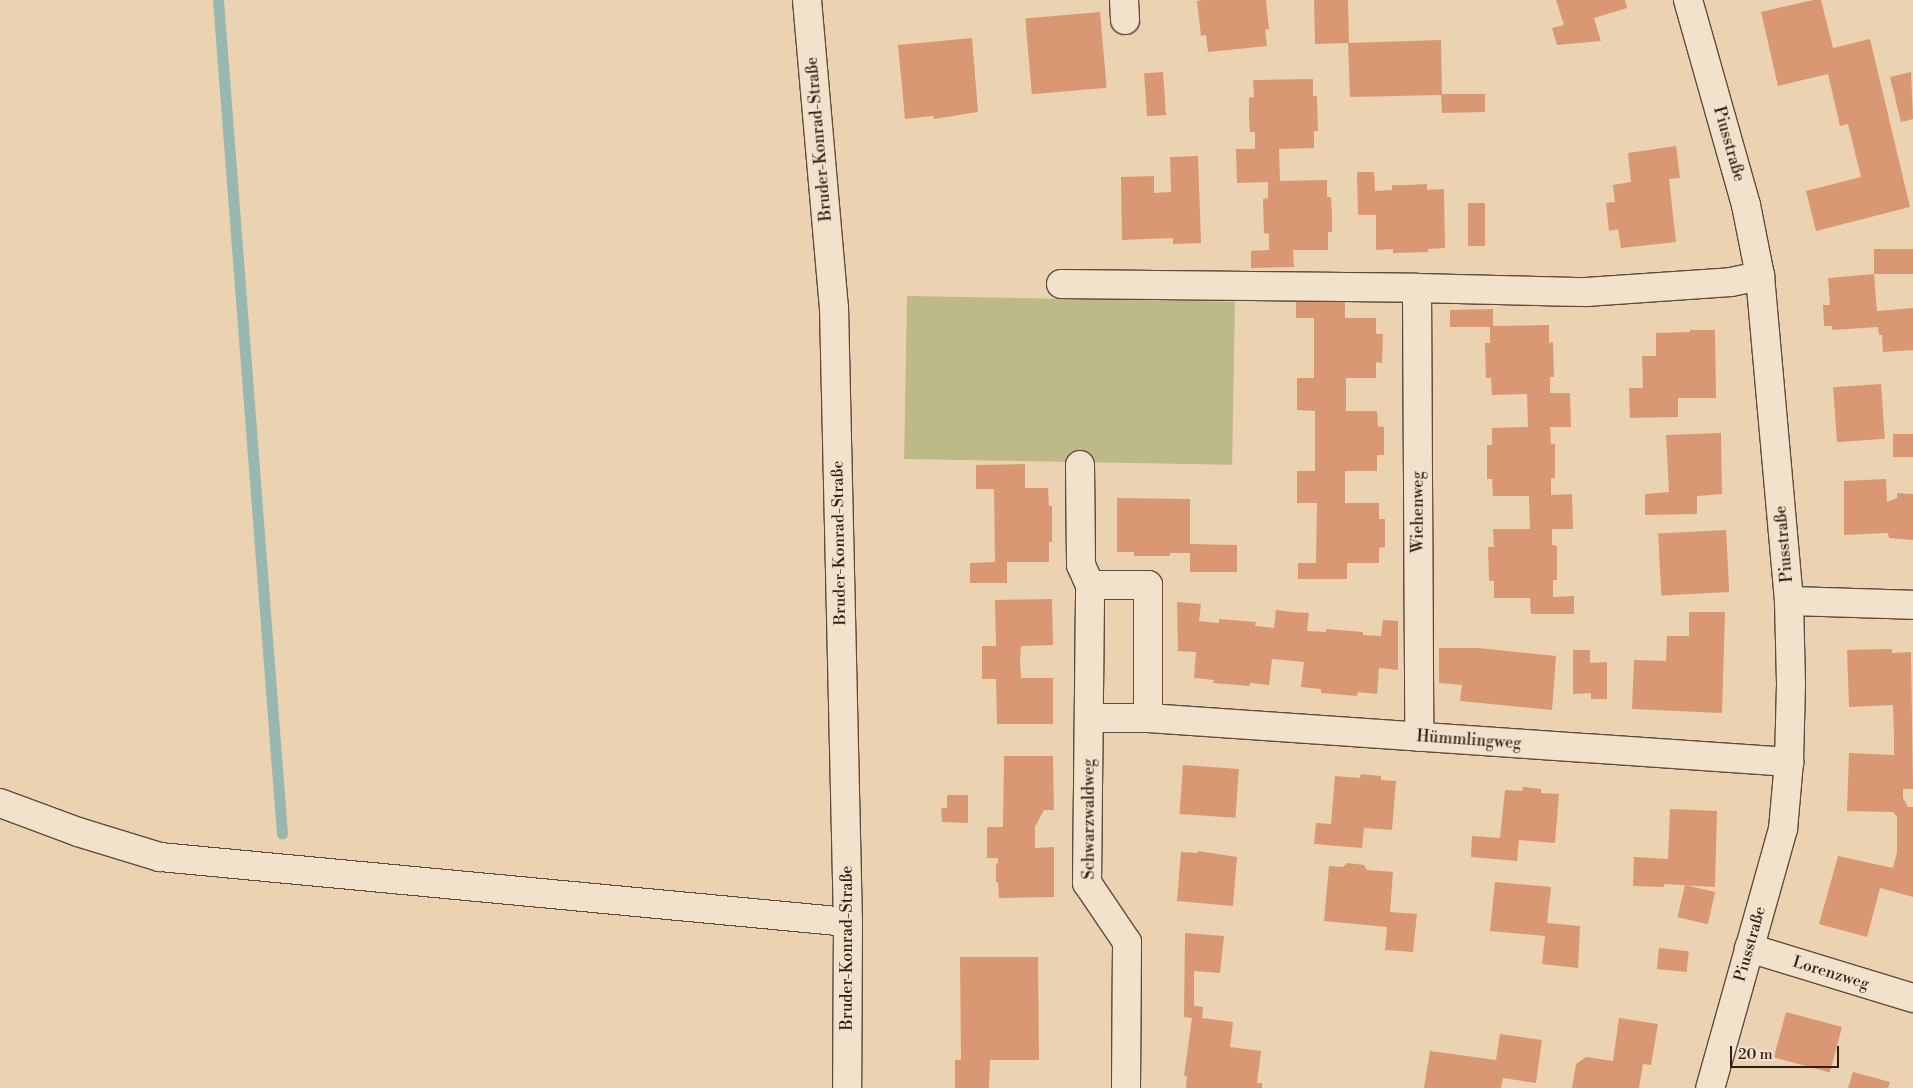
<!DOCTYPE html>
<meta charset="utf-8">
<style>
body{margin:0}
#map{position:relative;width:1913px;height:1088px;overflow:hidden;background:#ebd3b1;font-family:"Libre Bodoni",serif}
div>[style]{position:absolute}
.green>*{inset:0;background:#beba87;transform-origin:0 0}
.stream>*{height:11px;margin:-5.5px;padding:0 5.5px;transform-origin:5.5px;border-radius:5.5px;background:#98b7b0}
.building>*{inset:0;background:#da9773;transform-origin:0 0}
.roads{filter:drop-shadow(1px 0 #604b3e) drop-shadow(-1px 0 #604b3e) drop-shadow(0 1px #604b3e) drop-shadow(0 -1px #604b3e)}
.minor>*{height:28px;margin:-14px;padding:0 14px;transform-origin:14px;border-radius:14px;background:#f2e2cc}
span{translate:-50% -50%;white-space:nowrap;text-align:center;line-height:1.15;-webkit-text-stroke:4.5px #f2e2cc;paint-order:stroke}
.street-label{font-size:16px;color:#321e17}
.scale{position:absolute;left:1730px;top:1046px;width:109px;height:22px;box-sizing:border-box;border:2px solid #321e17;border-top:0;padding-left:6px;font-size:15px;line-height:18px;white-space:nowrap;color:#321e17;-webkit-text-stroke:4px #f2e2cc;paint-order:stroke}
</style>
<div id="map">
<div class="green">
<i style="left:907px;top:296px;width:328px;height:163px;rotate:1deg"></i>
</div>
<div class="stream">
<i style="left:218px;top:0;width:836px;rotate:85.61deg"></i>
</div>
<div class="building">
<i style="clip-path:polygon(1203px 0,1266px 0,1269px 29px,1265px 30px,1267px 46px,1208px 52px,1206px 35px,1201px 36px,1197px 1px)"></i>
<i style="clip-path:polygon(1314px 0,1348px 0,1349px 43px,1441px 40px,1442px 94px,1485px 94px,1485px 112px,1442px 113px,1441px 95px,1350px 97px,1348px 43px,1315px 44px)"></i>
<i style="clip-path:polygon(1556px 0,1625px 0,1627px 8px,1594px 18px,1601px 41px,1557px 45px,1552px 28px,1564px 25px)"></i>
<i style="clip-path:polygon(1813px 0,1821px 0,1833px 48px,1870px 39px,1910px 207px,1816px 231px,1806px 191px,1861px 177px,1848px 124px,1840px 126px,1828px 74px,1778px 86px,1761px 12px)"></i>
<i style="left:1100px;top:12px;width:76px;height:75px;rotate:85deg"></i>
<i style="clip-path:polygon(972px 38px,978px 112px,934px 119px,933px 116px,905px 119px,898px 45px)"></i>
<i style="left:1163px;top:72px;width:43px;height:19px;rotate:86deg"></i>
<i style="clip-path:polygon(1911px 72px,1913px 119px,1901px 122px,1890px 77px)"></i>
<i style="clip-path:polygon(1313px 79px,1313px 96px,1317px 96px,1318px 131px,1314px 131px,1314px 148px,1279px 149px,1280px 181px,1327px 180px,1327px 197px,1331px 197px,1332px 215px,1332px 232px,1328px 232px,1328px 250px,1293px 250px,1294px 267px,1251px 268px,1251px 251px,1269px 250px,1269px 234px,1264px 233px,1263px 199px,1268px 198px,1268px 182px,1237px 183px,1236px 149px,1255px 149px,1255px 132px,1250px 132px,1249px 115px,1249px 98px,1254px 97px,1253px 80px)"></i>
<i style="clip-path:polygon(1676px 146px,1680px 178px,1669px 179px,1676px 242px,1621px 248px,1618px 229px,1609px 231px,1606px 203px,1615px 202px,1613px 185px,1631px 182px,1628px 153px)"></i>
<i style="clip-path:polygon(1198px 156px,1201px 243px,1173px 244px,1173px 238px,1122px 240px,1121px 177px,1154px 176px,1154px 193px,1171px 192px,1170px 157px)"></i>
<i style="clip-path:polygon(1357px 172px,1374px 172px,1375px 191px,1392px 190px,1392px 185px,1409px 185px,1427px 184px,1427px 190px,1444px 189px,1445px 248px,1428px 249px,1428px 252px,1393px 253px,1393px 249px,1376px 250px,1376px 215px,1358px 215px)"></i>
<i style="left:1468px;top:203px;width:17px;height:43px"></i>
<i style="left:1913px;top:249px;width:25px;height:39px;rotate:90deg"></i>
<i style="clip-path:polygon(1874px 274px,1877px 311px,1913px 308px,1913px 350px,1883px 352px,1882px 335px,1879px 335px,1878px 327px,1832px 330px,1832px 326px,1824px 326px,1823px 305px,1830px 305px,1828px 278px)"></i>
<i style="clip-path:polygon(1296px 302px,1345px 302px,1345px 318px,1376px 318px,1376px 334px,1383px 334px,1382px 363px,1376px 362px,1376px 378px,1346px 378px,1346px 411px,1377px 411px,1378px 426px,1384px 427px,1384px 455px,1377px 455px,1377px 471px,1345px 471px,1345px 503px,1379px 503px,1379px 519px,1385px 519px,1385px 547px,1379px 548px,1379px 563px,1347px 563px,1347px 579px,1298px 579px,1298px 563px,1316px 563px,1317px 503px,1297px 503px,1297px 471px,1315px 471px,1315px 411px,1297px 410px,1297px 378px,1314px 378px,1314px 318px,1296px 318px)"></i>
<i style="clip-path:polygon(1493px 309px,1493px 326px,1549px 325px,1549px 343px,1553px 342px,1554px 377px,1550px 377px,1550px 393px,1570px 393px,1571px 427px,1550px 427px,1551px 444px,1555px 444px,1555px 478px,1551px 478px,1551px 495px,1572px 494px,1573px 529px,1552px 529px,1552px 545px,1557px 546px,1557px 580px,1553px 580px,1553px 597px,1574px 596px,1574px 614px,1531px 614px,1530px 598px,1494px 598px,1494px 581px,1489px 581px,1488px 547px,1494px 547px,1493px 529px,1530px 529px,1529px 496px,1493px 496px,1492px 479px,1487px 479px,1487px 445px,1492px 445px,1492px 428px,1528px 427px,1527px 394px,1492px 395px,1491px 378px,1486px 378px,1485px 343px,1490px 343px,1490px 327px,1450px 327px,1450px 310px)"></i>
<i style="clip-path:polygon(1690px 330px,1715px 330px,1716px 398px,1678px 398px,1678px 417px,1630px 418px,1629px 388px,1643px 388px,1642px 356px,1656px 356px,1656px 333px,1690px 332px)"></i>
<i style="left:1881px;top:384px;width:55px;height:48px;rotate:86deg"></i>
<i style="clip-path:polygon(1721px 433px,1722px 494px,1697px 496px,1697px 514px,1645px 515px,1645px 494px,1669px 492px,1666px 435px)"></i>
<i style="left:1913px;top:434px;width:23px;height:20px;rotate:90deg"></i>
<i style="clip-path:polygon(1025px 464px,1025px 488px,1048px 488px,1049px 506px,1052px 506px,1052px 542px,1049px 542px,1049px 562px,1007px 562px,1007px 583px,970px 583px,970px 563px,995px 562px,994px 489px,976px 489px,976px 465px)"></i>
<i style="clip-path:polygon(1886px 479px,1887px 502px,1897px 498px,1897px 493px,1913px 494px,1913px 540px,1889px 538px,1888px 533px,1844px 535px,1844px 481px)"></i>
<i style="clip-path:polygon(1117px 498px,1190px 499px,1190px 544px,1237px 545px,1237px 572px,1190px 572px,1190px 553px,1170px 553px,1170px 556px,1134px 556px,1134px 552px,1117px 552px)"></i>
<i style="left:1726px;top:530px;width:62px;height:68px;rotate:87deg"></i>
<i style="clip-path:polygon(1052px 599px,1053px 645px,1021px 646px,1020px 662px,1021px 678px,1053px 678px,1053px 724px,997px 724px,996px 679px,982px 679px,982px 646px,996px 646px,995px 600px)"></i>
<i style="clip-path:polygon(1177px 602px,1201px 604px,1199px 621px,1219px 623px,1219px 619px,1256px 622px,1255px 626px,1274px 628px,1276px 610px,1292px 612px,1309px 613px,1307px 631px,1326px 632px,1326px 629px,1363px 632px,1363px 635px,1381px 636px,1383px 620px,1398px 621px,1398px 670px,1379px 668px,1377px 694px,1358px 692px,1357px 696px,1321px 693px,1321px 689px,1301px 687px,1304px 662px,1272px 659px,1269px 685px,1250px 683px,1250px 686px,1213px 683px,1214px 680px,1194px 678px,1196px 652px,1178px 651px)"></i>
<i style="clip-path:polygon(1689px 612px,1725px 612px,1722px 713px,1632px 709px,1634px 660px,1666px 661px,1667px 636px,1689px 636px)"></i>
<i style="clip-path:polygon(1439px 648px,1478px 648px,1556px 656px,1552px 710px,1460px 701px,1462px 685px,1439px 683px)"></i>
<i style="clip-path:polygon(1892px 649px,1892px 653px,1911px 652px,1913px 789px,1903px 789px,1903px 798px,1908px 807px,1913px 807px,1913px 897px,1880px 888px,1867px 937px,1819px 924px,1838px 856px,1893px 868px,1897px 852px,1897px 817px,1893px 812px,1847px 811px,1849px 753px,1894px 755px,1894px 736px,1893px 705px,1849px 707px,1847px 650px)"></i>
<i style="clip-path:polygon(1573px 650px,1590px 650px,1590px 663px,1607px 662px,1607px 699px,1591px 699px,1591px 693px,1573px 694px)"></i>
<i style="clip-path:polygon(1004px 756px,1053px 756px,1054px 810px,1044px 810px,1035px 827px,1035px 848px,1054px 847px,1054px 897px,999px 898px,998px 882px,996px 882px,996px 864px,998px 863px,998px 858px,987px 858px,987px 827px,1003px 827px)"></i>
<i style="left:1183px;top:765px;width:56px;height:49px;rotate:4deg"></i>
<i style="clip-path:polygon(1361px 774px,1381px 776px,1381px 780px,1396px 781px,1392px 830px,1364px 828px,1362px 848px,1314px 844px,1316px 823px,1331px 824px,1335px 776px,1360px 778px)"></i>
<i style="clip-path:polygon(1523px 787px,1541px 789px,1541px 793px,1559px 794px,1555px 843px,1519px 840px,1517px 861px,1471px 857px,1472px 836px,1500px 838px,1505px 790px,1522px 791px)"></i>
<i style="clip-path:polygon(947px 795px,968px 795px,968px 823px,942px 822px,941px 808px,947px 808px)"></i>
<i style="clip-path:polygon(1670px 809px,1717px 811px,1715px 887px,1664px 884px,1664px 887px,1633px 886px,1634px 857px,1668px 859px)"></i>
<i style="clip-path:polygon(1198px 851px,1237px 857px,1233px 906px,1177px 901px,1181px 852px,1198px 853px)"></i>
<i style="clip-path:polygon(1347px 863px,1364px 865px,1367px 870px,1393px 872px,1390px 912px,1417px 914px,1413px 952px,1385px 950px,1387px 927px,1324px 921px,1329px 866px,1343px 867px)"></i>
<i style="clip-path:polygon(1495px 882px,1551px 887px,1547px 923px,1580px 926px,1578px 968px,1542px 964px,1545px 936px,1490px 931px)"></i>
<i style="left:1685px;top:885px;width:31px;height:33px;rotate:13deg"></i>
<i style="clip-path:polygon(1185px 933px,1224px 936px,1220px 973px,1194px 971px,1194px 1006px,1203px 1007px,1202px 1018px,1233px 1022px,1230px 1047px,1261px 1051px,1257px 1083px,1262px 1083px,1262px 1088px,1186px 1088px,1187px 1076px,1184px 1076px,1192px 1018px,1184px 1017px)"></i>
<i style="left:1659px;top:948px;width:30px;height:21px;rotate:6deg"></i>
<i style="clip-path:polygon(960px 957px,1038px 957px,1039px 1060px,990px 1060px,989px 1088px,955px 1088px,955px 1060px,961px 1060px)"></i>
<i style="left:1786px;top:1012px;width:58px;height:47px;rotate:15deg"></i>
<i style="clip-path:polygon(1619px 1018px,1658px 1024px,1651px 1065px,1643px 1064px,1639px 1088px,1572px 1088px,1576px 1064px,1586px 1057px,1613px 1061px)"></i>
<i style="clip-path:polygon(1500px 1034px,1542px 1040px,1536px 1083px,1503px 1078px,1501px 1088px,1424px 1088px,1430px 1051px,1496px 1060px)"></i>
<i style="clip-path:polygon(1853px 1072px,1890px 1082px,1888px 1088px,1848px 1088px)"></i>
</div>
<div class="roads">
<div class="minor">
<i style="left:807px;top:0;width:308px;rotate:85deg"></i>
<i style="left:834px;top:307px;width:615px;rotate:88.7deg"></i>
<i style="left:848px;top:922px;width:166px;rotate:90.3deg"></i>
<i style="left:1124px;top:0;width:20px;rotate:87deg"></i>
<i style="left:1688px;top:0;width:213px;rotate:74.2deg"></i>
<i style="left:1746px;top:205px;width:72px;rotate:78.8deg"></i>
<i style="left:1760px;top:276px;width:326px;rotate:84.9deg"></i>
<i style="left:1789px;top:601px;width:84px;rotate:88.6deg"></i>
<i style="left:1791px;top:685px;width:77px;rotate:91.5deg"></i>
<i style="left:1789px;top:762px;width:67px;rotate:95.1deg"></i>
<i style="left:1783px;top:829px;width:269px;rotate:105.7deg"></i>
<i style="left:1061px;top:284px;width:356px;rotate:0.6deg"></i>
<i style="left:1417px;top:288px;width:169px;rotate:1.4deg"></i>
<i style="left:1586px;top:292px;width:145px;rotate:-3.9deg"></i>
<i style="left:1731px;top:282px;width:30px;rotate:-12deg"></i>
<i style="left:1417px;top:288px;width:449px;rotate:89.7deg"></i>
<i style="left:1080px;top:465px;width:100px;rotate:89.4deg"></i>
<i style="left:1081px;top:565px;width:22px;rotate:66deg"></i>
<i style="left:1789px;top:601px;width:124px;rotate:1.8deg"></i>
<i style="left:1090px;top:718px;width:58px"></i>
<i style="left:1148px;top:718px;width:643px;rotate:3.93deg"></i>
<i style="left:0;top:803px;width:83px;rotate:20.4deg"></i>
<i style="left:78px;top:832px;width:86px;rotate:17deg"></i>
<i style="left:160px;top:857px;width:691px;rotate:5.4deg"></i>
<i style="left:1749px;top:948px;width:171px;rotate:17deg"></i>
<i style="left:1126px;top:1088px;width:146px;rotate:-89.6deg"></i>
<i style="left:1127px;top:942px;width:71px;rotate:-124.1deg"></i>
<i style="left:1087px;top:883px;width:298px;rotate:-89.4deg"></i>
<i style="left:1090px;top:585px;width:58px"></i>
<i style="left:1148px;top:585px;width:133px;rotate:90deg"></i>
</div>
</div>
<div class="street-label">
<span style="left:819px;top:139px;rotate:-95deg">Bruder-Konrad-Straße</span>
<span style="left:1729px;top:144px;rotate:74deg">Piusstraße</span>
<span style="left:1418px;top:512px;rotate:-90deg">Wiehenweg</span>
<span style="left:839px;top:543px;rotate:-91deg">Bruder-Konrad-Straße</span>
<span style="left:1784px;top:544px;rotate:-95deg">Piusstraße</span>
<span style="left:1469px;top:740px;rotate:4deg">Hümmlingweg</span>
<span style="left:1089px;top:819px;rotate:-90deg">Schwarzwaldweg</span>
<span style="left:1750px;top:944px;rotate:-74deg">Piusstraße</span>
<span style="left:847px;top:948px;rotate:-90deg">Bruder-Konrad-Straße</span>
<span style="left:1831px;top:973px;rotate:17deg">Lorenzweg</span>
</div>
<div class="scale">20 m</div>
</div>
